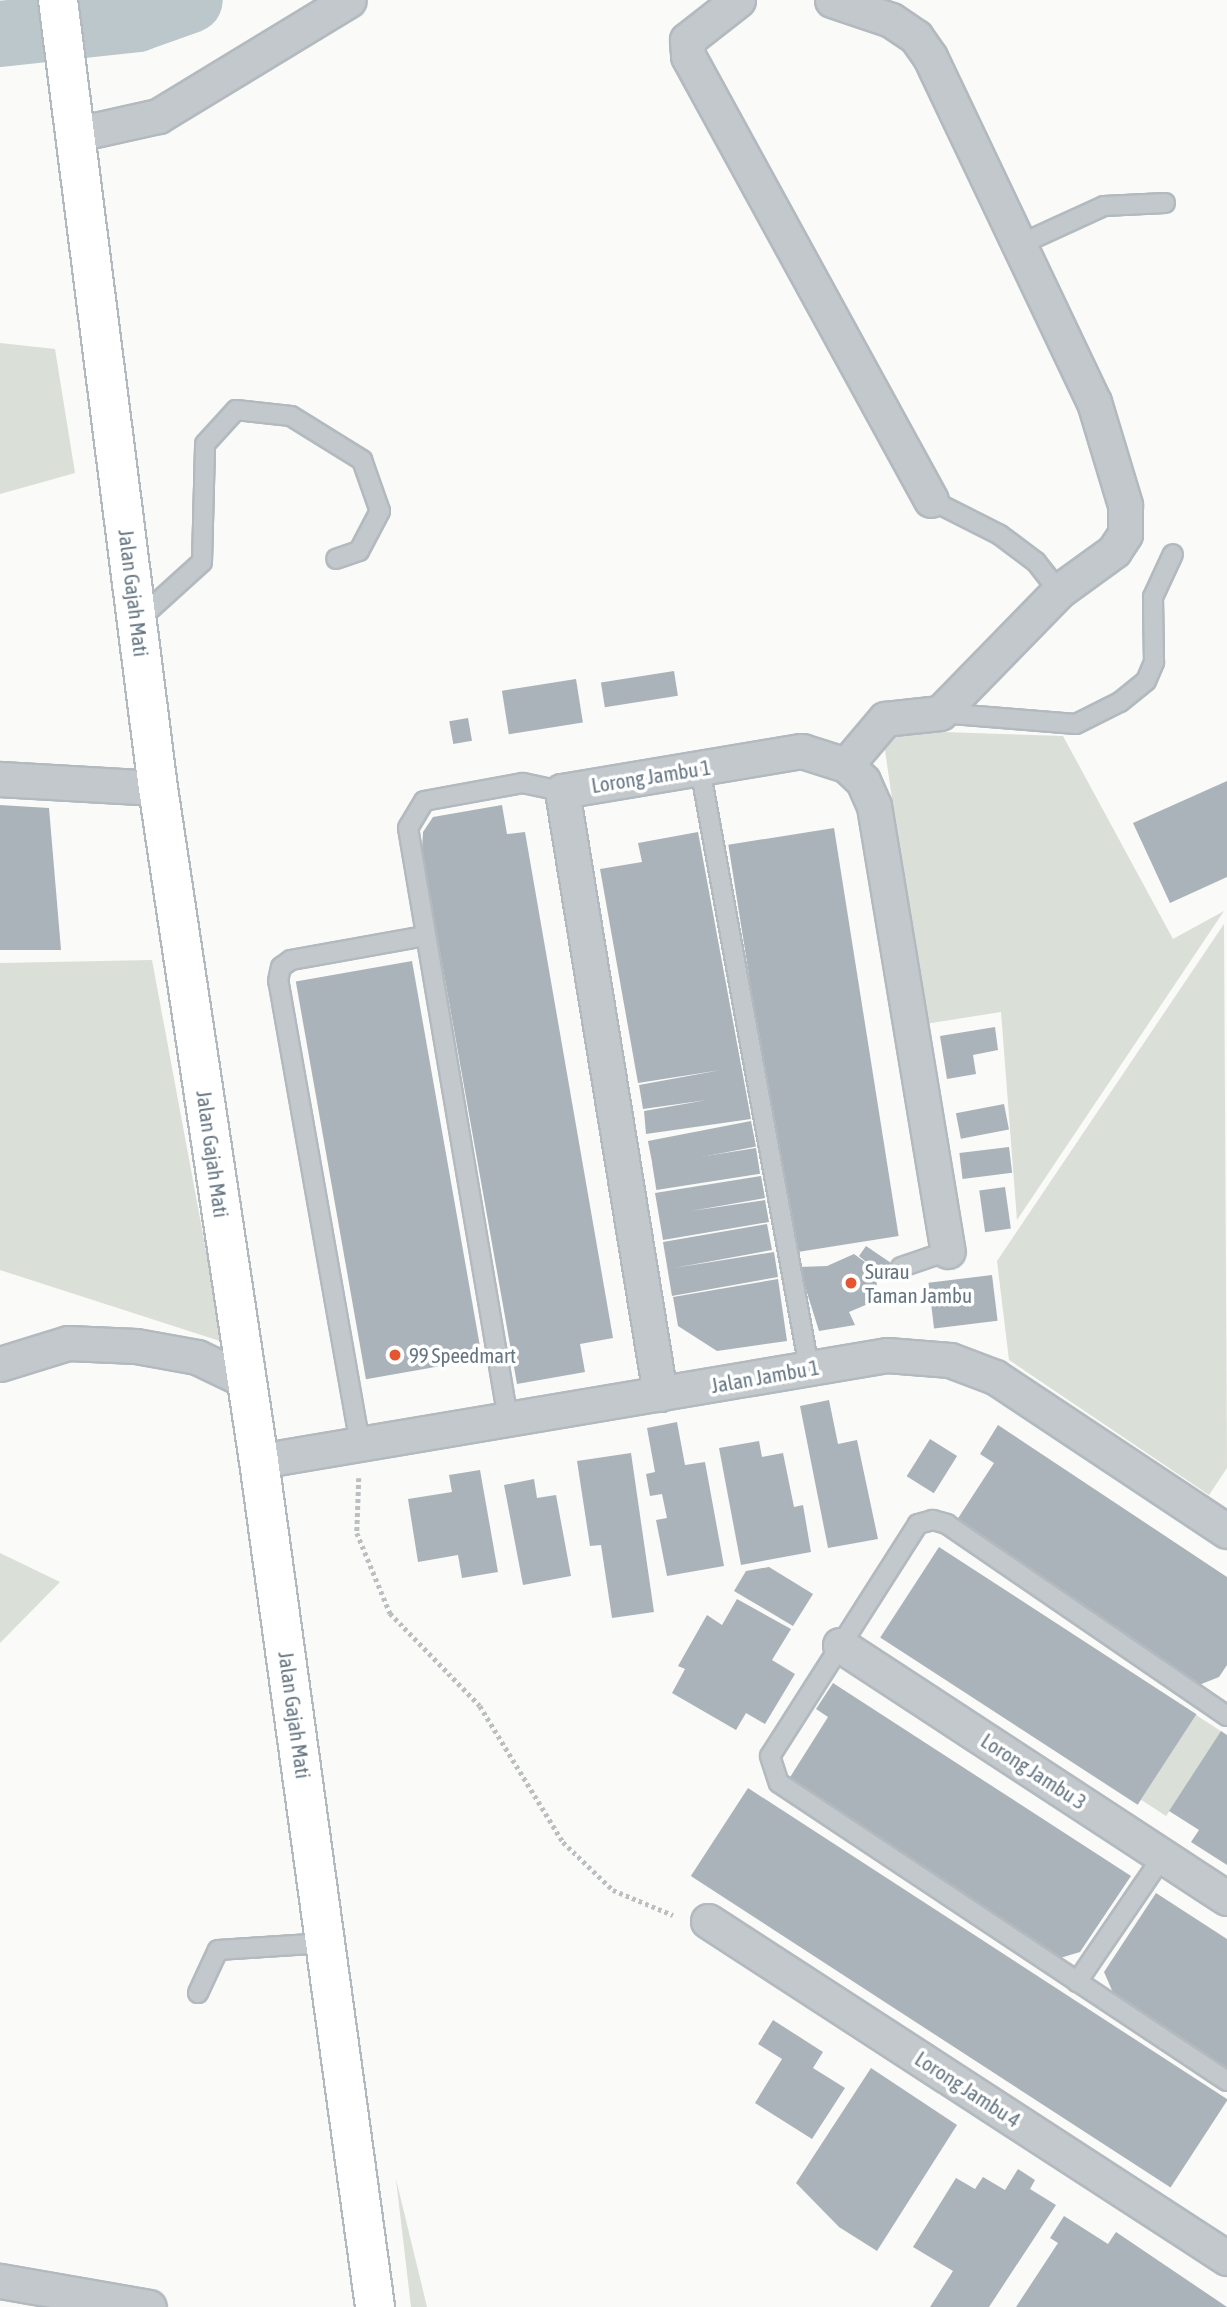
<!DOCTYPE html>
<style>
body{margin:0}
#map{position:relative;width:1227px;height:2307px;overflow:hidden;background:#fafaf8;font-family:"Asap Condensed",sans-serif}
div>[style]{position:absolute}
.green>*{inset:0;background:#dadfd7;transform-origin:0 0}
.river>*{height:66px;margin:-33px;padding:0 33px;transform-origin:33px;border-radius:33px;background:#bbc7cb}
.building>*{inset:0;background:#aab3b9;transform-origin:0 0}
.path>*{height:4.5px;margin-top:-2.25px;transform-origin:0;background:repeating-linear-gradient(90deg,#bbbfc2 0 3.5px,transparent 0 7px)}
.roads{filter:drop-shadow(2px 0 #b3babf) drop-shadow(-2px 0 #b3babf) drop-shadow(0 2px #b3babf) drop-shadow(0 -2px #b3babf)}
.service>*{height:18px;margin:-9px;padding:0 9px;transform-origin:9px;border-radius:9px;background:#c3c8cc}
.minor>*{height:33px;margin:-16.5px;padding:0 16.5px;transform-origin:16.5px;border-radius:16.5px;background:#c3c8cc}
.secondary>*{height:38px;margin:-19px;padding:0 19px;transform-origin:19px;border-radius:19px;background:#fff}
.dots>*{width:19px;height:19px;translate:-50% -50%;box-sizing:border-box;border:4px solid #fff;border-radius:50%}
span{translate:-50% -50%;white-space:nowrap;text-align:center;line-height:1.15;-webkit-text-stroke:7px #fff;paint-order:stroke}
.street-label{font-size:21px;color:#657683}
.poi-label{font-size:21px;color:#657683}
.left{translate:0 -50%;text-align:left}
</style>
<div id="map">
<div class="green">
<i style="clip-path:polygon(0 343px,55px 349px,75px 473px,0 494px)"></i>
<i style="clip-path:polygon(882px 730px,1063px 736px,1173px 939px,1224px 911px,1017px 1220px,1001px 1012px,925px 1024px)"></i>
<i style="clip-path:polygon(1224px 924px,1227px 1468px,1209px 1495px,1009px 1360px,997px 1261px)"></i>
<i style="clip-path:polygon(152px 960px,223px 1342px,0 1270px,0 963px)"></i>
<i style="clip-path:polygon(0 1553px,60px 1582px,0 1643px)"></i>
<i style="left:1196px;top:1715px;width:30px;height:101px;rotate:33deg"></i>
<i style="clip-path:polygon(396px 2179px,427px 2307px,411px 2307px)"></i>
</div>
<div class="river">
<i style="left:0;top:34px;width:138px;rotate:-6.2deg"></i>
<i style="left:137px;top:19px;width:56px;rotate:-19.7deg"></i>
</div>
<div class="building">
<i style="left:674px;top:671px;width:25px;height:74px;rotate:81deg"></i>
<i style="left:576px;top:679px;width:44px;height:75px;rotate:81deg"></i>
<i style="left:468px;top:718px;width:23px;height:19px;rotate:80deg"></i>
<i style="clip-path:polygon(1227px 781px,1227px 877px,1170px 903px,1133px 823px)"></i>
<i style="clip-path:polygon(0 805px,49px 808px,61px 950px,0 950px)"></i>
<i style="clip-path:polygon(502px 805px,507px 834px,525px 832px,613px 1338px,580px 1344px,585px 1372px,517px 1384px,422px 850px,423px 832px,433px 817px)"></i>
<i style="left:834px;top:828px;width:413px;height:107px;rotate:81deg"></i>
<i style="clip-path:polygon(698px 832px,751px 1119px,646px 1134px,644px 1111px,707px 1100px,643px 1109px,639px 1085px,721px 1070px,638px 1083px,600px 869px,642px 862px,638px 843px)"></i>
<i style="left:412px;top:961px;width:404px;height:118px;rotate:80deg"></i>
<i style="clip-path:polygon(995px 1027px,998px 1050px,973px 1055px,976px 1074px,947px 1079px,940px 1036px)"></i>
<i style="left:1004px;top:1104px;width:26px;height:49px;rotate:79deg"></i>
<i style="left:751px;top:1121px;width:26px;height:105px;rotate:79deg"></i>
<i style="left:1009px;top:1147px;width:26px;height:50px;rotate:83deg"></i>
<i style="left:756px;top:1148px;width:26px;height:105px;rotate:81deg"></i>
<i style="clip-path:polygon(761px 1176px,765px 1198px,691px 1211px,765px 1200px,769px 1222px,663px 1240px,655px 1193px)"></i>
<i style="left:1005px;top:1187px;width:42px;height:26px;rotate:82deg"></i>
<i style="clip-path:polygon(767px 1224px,772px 1250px,674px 1268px,774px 1252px,778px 1277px,672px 1296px,663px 1242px)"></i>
<i style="clip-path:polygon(866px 1246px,894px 1265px,886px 1276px,878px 1271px,875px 1301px,849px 1312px,855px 1325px,819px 1331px,799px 1267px,827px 1266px,854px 1254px,876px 1270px,859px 1256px)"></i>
<i style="left:992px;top:1275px;width:46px;height:64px;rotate:83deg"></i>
<i style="clip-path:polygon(778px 1279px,787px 1341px,717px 1351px,678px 1326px,673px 1297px)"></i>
<i style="clip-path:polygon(829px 1400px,838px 1444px,857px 1440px,878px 1539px,828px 1548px,800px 1406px)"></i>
<i style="clip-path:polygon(677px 1422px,685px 1465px,705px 1462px,724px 1566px,667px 1576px,656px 1520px,667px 1518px,662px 1494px,650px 1496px,646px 1474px,655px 1472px,647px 1428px)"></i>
<i style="clip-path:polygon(998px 1425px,1227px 1577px,1227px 1665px,1219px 1677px,1199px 1685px,953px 1526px,994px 1463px,980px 1454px)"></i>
<i style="left:930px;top:1439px;width:32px;height:44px;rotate:32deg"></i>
<i style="clip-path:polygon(759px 1441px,762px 1457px,783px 1453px,794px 1507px,803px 1505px,811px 1552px,741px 1565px,719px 1448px)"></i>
<i style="clip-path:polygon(631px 1453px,654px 1612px,612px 1618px,601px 1545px,590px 1546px,577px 1461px)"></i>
<i style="clip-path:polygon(480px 1470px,498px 1572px,462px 1578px,458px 1555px,418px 1562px,408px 1499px,452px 1492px,449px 1475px)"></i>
<i style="clip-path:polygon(534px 1479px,537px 1498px,556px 1495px,571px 1576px,523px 1585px,504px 1485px)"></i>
<i style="left:939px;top:1547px;width:307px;height:108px;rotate:33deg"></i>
<i style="clip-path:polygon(769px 1567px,813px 1594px,793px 1626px,734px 1591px,746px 1571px)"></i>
<i style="clip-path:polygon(737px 1599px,791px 1629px,772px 1660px,795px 1674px,765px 1724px,746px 1713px,736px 1730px,672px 1693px,685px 1669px,678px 1666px,707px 1615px,722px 1625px)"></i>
<i style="clip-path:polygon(833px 1683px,1131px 1876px,1080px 1952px,1060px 1958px,1040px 1947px,787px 1782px,828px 1717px,816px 1709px)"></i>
<i style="clip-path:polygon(1221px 1731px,1227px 1735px,1227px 1865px,1191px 1842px,1199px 1830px,1169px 1811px)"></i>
<i style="left:748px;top:1788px;width:572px;height:105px;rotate:33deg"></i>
<i style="clip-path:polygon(1156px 1893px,1227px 1939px,1227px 2068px,1114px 1995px,1104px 1972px)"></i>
<i style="clip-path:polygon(773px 2020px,823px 2052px,813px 2068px,845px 2088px,812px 2139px,755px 2103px,782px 2059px,758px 2044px)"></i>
<i style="clip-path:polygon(871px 2068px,957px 2125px,877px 2251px,839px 2227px,796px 2183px)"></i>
<i style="clip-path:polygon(1018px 2169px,1035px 2180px,1030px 2189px,1056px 2205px,989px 2307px,930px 2307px,953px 2271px,913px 2247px,956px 2178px,975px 2189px,983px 2177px,1005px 2190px)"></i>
<i style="clip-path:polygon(1064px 2216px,1108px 2244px,1116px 2232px,1227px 2307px,1016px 2307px,1058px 2243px,1050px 2238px)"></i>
</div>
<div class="path">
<i style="left:359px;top:1478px;width:55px;rotate:92.1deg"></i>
<i style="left:357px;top:1533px;width:87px;rotate:67.6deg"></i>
<i style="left:390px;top:1613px;width:129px;rotate:45.9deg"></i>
<i style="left:480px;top:1706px;width:159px;rotate:58.6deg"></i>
<i style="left:563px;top:1842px;width:69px;rotate:43.8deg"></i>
<i style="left:613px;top:1890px;width:65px;rotate:22.6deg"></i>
</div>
<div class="roads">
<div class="service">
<i style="left:1021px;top:244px;width:91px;rotate:-24.6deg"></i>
<i style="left:1104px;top:206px;width:61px;rotate:-2.8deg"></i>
<i style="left:931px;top:500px;width:77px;rotate:26.9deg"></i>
<i style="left:1000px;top:535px;width:45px;rotate:36.9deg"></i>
<i style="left:1036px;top:562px;width:37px;rotate:52deg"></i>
<i style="left:138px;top:620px;width:86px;rotate:-42.2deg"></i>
<i style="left:202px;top:562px;width:118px;rotate:-88.5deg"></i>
<i style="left:205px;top:444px;width:46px;rotate:-47.6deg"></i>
<i style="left:236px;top:410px;width:55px;rotate:6.2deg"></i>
<i style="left:291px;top:416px;width:84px;rotate:31.8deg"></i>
<i style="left:362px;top:460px;width:54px;rotate:70.6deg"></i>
<i style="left:380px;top:511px;width:45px;rotate:117.7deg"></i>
<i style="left:359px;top:551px;width:24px;rotate:161deg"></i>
<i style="left:940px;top:713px;width:136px;rotate:4.6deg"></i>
<i style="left:1076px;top:724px;width:49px;rotate:-26.6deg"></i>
<i style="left:1120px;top:702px;width:33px;rotate:-39deg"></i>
<i style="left:1146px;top:681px;width:21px;rotate:-67deg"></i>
<i style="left:1154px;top:662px;width:65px;rotate:-90.9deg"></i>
<i style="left:1153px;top:597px;width:47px;rotate:-65.1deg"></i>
<i style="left:700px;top:768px;width:610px;rotate:79.7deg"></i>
<i style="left:901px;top:1267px;width:50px;rotate:-18.8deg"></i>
<i style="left:508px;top:1419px;width:599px;rotate:-99.6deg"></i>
<i style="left:408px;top:828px;width:31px;rotate:-59deg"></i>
<i style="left:424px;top:801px;width:101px;rotate:-10.3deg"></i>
<i style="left:523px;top:783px;width:40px;rotate:12deg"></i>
<i style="left:360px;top:1444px;width:470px;rotate:-100deg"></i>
<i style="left:278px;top:981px;width:14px;rotate:-78deg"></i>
<i style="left:281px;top:967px;width:12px;rotate:-35deg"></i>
<i style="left:291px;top:960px;width:136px;rotate:-10.2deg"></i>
<i style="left:1227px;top:1716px;width:340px;rotate:-145.6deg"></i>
<i style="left:947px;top:1524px;width:15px;rotate:-164deg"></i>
<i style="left:933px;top:1520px;width:16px;rotate:165deg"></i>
<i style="left:918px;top:1524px;width:275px;rotate:122.5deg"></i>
<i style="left:770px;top:1756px;width:28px;rotate:72deg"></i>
<i style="left:779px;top:1783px;width:538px;rotate:33.63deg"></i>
<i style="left:1077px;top:1982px;width:153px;rotate:-55.7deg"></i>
<i style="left:198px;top:1993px;width:47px;rotate:-65.1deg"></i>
<i style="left:218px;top:1950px;width:108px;rotate:-3.7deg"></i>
</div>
<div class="minor">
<i style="left:738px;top:0;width:65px;rotate:141.9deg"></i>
<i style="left:687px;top:40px;width:16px;rotate:86deg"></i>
<i style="left:688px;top:56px;width:506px;rotate:61.31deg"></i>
<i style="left:832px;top:0;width:62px;rotate:18.7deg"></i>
<i style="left:891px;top:20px;width:30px;rotate:34deg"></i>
<i style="left:916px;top:37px;width:24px;rotate:55deg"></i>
<i style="left:930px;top:57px;width:382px;rotate:64.6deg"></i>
<i style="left:1094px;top:402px;width:108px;rotate:73.2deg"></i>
<i style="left:1125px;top:505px;width:29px;rotate:90deg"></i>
<i style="left:1125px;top:534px;width:20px;rotate:123deg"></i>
<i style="left:1114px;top:551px;width:68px;rotate:144deg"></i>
<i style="left:1059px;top:591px;width:170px;rotate:134.3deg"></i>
<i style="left:940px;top:713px;width:55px;rotate:173.8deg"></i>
<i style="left:885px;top:719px;width:60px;rotate:130.3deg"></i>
<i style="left:77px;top:134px;width:83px;rotate:-12.5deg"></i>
<i style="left:158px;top:116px;width:223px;rotate:-31.3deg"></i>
<i style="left:0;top:779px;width:158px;rotate:3.3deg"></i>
<i style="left:0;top:1364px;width:71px;rotate:-17.2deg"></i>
<i style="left:68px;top:1343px;width:68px;rotate:2.5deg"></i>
<i style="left:136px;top:1346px;width:62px;rotate:10.2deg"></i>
<i style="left:197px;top:1357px;width:55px;rotate:25.6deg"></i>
<i style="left:660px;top:1394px;width:611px;rotate:-99.23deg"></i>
<i style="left:562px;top:791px;width:243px;rotate:-9.5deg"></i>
<i style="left:802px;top:751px;width:46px;rotate:17.7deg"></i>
<i style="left:846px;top:765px;width:23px;rotate:43deg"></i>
<i style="left:863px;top:781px;width:27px;rotate:66deg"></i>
<i style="left:874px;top:806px;width:451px;rotate:80.6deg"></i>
<i style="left:259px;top:1461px;width:637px;rotate:-9.58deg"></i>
<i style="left:887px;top:1355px;width:63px;rotate:4.5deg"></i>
<i style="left:950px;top:1360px;width:48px;rotate:20.7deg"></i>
<i style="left:995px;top:1377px;width:278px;rotate:33.6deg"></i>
<i style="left:840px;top:1645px;width:462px;rotate:33.2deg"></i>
<i style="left:708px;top:1921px;width:619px;rotate:33deg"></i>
<i style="left:0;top:2281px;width:151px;rotate:9.9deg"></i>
</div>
<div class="secondary">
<i style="left:58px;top:0;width:794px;rotate:82.77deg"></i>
<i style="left:158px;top:788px;width:681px;rotate:81.47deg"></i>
<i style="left:259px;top:1461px;width:854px;rotate:82.19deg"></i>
</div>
</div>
<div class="dots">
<i style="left:851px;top:1283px;background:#e4572e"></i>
<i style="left:395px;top:1355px;background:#e4572e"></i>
</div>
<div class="street-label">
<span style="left:134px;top:593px;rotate:83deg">Jalan Gajah Mati</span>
<span style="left:651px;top:776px;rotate:-9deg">Lorong Jambu 1</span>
<span style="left:213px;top:1154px;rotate:82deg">Jalan Gajah Mati</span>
<span style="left:765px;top:1376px;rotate:-10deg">Jalan Jambu 1</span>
<span style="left:295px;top:1715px;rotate:82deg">Jalan Gajah Mati</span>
<span style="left:1034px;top:1771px;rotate:33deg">Lorong Jambu 3</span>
<span style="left:968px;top:2089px;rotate:33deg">Lorong Jambu 4</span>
</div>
<div class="poi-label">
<span class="left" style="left:865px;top:1283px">Surau<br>Taman Jambu</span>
<span class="left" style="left:409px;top:1355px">99 Speedmart</span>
</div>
</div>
